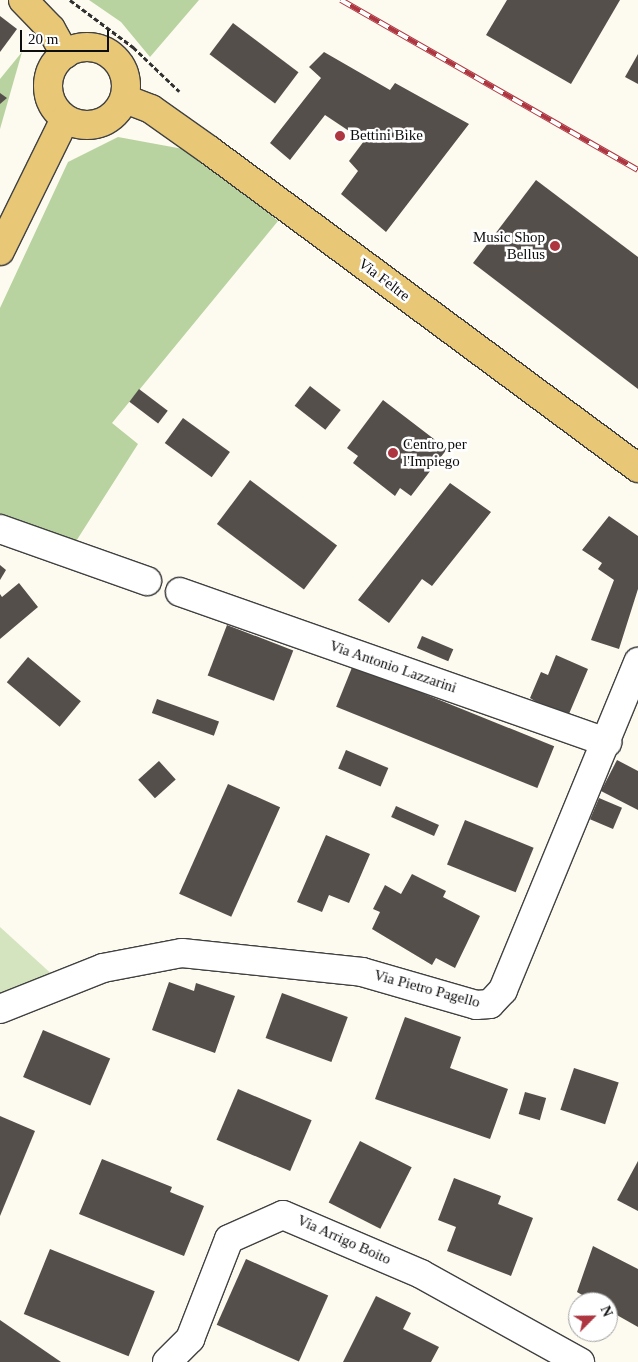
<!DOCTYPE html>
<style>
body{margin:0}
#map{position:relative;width:638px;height:1362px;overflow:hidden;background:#fdfaf0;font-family:Georgia,serif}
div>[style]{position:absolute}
.green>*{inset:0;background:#d3e4be}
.forest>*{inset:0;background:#b8d39f}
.building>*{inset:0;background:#554f4b;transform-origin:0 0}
.path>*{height:3px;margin-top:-1.5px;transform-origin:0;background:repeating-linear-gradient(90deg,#303030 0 5px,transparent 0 7.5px)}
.roads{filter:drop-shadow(1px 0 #414141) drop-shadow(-1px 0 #414141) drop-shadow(0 1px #414141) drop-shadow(0 -1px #414141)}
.minor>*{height:28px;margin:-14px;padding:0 14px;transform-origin:14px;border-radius:14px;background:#fff}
.major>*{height:28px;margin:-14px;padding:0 14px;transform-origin:14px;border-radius:14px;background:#e8c776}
.major>.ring{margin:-14px;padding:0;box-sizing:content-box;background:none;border:28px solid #e8c776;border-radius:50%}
.rail>*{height:5.5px;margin-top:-2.75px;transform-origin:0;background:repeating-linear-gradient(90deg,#fff 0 11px,#ad3641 0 22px);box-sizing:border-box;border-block:1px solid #ad3641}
.dots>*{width:14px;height:14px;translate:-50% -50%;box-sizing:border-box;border:2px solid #fff;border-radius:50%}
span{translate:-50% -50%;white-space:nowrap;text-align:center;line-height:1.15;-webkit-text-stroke:5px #fff;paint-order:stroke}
.poi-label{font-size:15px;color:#0e0e0e}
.left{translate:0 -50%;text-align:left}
.right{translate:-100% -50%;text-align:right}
.street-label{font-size:15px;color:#0e0e0e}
.north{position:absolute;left:568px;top:1292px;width:50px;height:50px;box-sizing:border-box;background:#fff;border:1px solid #9f9f9f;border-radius:50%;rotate:67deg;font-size:14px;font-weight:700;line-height:20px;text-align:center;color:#0e0e0e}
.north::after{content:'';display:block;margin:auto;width:18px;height:22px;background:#ad3641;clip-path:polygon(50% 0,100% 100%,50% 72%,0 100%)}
.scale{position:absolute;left:20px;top:30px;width:89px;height:22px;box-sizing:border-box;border:2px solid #0e0e0e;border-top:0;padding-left:6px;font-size:15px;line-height:18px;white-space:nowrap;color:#0e0e0e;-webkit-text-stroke:4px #fff;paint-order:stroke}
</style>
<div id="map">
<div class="green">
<i style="clip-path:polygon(0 927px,56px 978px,0 1000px)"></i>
</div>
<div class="forest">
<i style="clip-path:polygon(89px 0,199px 0,150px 57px,121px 22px)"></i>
<i style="clip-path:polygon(22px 52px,0 129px,0 79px)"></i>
<i style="clip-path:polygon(118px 137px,194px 151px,278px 221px,112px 423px,138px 444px,73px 546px,0 522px,0 308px,68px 162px)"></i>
</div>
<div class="building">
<i style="clip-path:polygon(507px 0,620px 0,571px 84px,486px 35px)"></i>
<i style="clip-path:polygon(0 16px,17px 29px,0 52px)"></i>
<i style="left:233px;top:23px;width:82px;height:39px;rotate:37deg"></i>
<i style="clip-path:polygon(324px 52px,390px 90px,395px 83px,469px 124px,386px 232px,341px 194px,358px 171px,349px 161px,364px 141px,325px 115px,290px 160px,270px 143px,321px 78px,309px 67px)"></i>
<i style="clip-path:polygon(638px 54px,638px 84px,625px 77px)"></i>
<i style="clip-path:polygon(0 93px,7px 98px,0 104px)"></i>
<i style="clip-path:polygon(536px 180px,638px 257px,638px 389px,473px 263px)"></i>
<i style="left:310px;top:386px;width:39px;height:25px;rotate:38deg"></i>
<i style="left:139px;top:389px;width:36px;height:16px;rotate:37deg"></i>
<i style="clip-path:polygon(383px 400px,447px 449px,411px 496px,400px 488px,395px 496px,353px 463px,358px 456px,347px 448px)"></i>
<i style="left:183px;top:418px;width:58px;height:31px;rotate:36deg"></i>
<i style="left:250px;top:480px;width:109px;height:55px;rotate:37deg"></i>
<i style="clip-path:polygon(450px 483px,491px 512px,432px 586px,422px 579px,389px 623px,358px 600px)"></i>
<i style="clip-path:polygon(609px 516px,638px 536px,638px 589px,619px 649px,591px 640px,614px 580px,598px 569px,602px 563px,582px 550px)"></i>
<i style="clip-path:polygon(0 565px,6px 570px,0 580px)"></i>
<i style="clip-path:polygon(19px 583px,38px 607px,0 639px,0 594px,2px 597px)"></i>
<i style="left:227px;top:625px;width:71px;height:54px;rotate:21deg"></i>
<i style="left:422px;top:636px;width:34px;height:13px;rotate:23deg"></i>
<i style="clip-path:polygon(556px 655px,588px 669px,566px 721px,530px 698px,541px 672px,548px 675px)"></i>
<i style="left:28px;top:657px;width:69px;height:33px;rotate:40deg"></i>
<i style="left:353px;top:665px;width:217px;height:45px;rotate:22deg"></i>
<i style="left:157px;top:699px;width:66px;height:15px;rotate:20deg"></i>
<i style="left:346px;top:750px;width:46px;height:20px;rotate:23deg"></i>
<i style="clip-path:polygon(617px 760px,638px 771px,638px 810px,601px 791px)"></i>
<i style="left:159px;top:761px;width:25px;height:28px;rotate:48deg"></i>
<i style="left:228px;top:784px;width:57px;height:120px;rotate:24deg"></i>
<i style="left:599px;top:798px;width:25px;height:23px;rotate:23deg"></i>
<i style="left:396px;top:806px;width:47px;height:12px;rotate:24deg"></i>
<i style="left:465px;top:820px;width:74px;height:48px;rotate:22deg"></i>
<i style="clip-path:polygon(326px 835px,370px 854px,349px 903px,329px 895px,322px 912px,297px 902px)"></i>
<i style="clip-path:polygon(412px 874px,446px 891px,443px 897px,480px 916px,455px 968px,436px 958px,432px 965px,372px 929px,380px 912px,373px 909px,385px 885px,401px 894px)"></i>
<i style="clip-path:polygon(169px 982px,194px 991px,196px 983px,235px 996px,215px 1053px,152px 1030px)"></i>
<i style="left:282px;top:993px;width:70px;height:48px;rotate:20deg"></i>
<i style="clip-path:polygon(405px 1017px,461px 1037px,450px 1068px,508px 1089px,490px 1139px,375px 1099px)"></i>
<i style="left:43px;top:1030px;width:73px;height:51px;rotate:23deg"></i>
<i style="left:574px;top:1068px;width:47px;height:44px;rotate:18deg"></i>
<i style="left:238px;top:1089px;width:80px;height:55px;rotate:23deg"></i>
<i style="left:525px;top:1092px;width:22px;height:23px;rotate:16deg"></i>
<i style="clip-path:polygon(0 1116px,35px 1131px,0 1216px)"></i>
<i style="left:360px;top:1141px;width:58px;height:69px;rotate:27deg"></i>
<i style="clip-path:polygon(102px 1159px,172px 1187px,170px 1192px,204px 1206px,184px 1256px,79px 1214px)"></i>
<i style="clip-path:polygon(638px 1161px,638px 1211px,617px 1200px)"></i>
<i style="clip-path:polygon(454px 1178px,501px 1196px,498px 1204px,533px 1218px,511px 1276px,447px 1251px,456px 1227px,438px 1220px)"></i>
<i style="clip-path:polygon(593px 1246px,638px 1269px,638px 1327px,608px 1310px,608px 1302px,594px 1302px,577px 1292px)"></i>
<i style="left:50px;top:1249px;width:113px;height:70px;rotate:22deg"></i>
<i style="left:246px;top:1259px;width:90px;height:72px;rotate:24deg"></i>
<i style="clip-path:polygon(376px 1296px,411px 1313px,403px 1329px,439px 1347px,431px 1362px,343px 1362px)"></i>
<i style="clip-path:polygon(0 1320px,61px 1362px,0 1362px)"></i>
</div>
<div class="path">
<i style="left:70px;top:0;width:79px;rotate:36.7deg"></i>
<i style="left:133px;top:47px;width:64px;rotate:43.7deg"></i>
</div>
<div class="roads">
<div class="minor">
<i style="left:0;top:529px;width:156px;rotate:19.5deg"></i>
<i style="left:180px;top:592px;width:453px;rotate:19.4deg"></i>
<i style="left:0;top:1009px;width:111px;rotate:-21.7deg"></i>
<i style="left:103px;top:968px;width:80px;rotate:-10.8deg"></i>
<i style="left:182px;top:953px;width:181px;rotate:6deg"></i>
<i style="left:362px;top:972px;width:119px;rotate:16.1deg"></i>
<i style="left:476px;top:1005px;width:14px;rotate:-4deg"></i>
<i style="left:490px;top:1004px;width:19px;rotate:-47deg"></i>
<i style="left:503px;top:990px;width:355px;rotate:-67.6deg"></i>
<i style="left:167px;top:1362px;width:33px;rotate:-45deg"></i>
<i style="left:190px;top:1339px;width:107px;rotate:-68.7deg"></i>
<i style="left:229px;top:1239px;width:59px;rotate:-24deg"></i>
<i style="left:283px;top:1215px;width:150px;rotate:23.1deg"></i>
<i style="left:421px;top:1274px;width:182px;rotate:29deg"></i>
</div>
<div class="major">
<i style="left:23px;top:0;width:40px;rotate:46deg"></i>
<i style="left:51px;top:29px;width:29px;rotate:61deg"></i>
<i class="ring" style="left:48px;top:47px;width:50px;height:50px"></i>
<i style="left:125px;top:99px;width:28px;rotate:21deg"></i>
<i style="left:151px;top:109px;width:71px;rotate:35.3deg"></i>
<i style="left:209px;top:150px;width:534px;rotate:36.55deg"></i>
<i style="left:0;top:251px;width:147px;rotate:-63.8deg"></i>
</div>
</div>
<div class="rail">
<i style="left:341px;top:0;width:342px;rotate:29.8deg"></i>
</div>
<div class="dots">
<i style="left:340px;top:136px;background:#ad3641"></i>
<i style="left:555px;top:246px;background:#ad3641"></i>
<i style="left:393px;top:453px;background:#ad3641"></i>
</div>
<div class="poi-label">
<span class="left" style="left:350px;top:136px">Bettini Bike</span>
<span class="right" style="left:545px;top:246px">Music Shop<br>Bellus</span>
<span class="left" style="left:403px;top:453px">Centro per<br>l'Impiego</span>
</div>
<div class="street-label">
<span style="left:384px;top:280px;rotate:37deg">Via Feltre</span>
<span style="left:393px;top:667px;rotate:19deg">Via Antonio Lazzarini</span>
<span style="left:427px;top:989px;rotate:15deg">Via Pietro Pagello</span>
<span style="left:344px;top:1240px;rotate:24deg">Via Arrigo Boito</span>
</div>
<div class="north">N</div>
<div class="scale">20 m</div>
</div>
